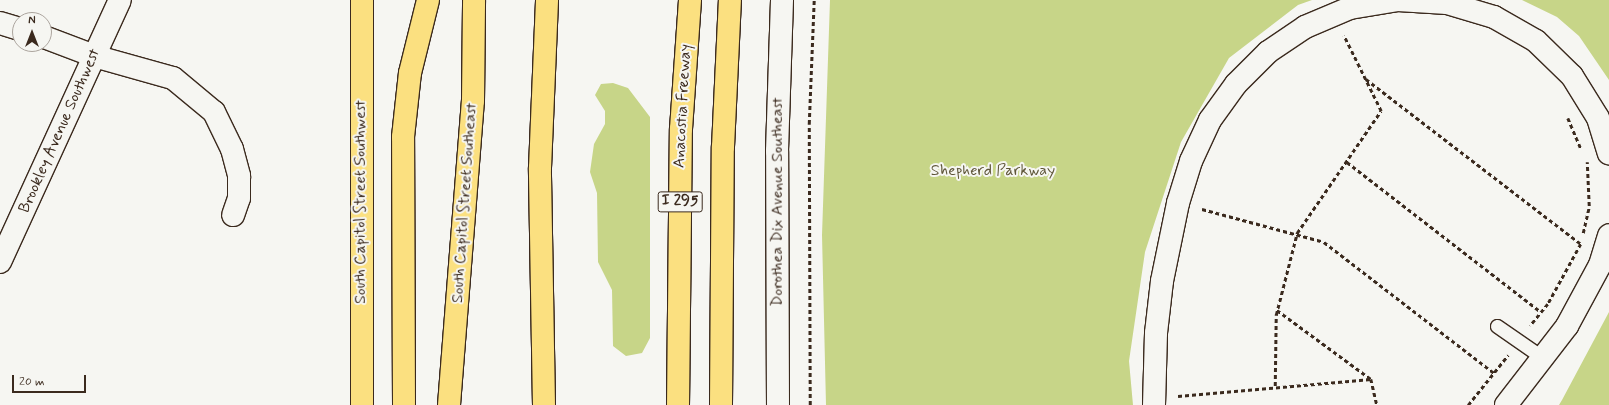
<!DOCTYPE html>
<style>
body{margin:0}
#map{position:relative;width:1609px;height:405px;overflow:hidden;background:#f6f6f2;font-family:Mynerve,sans-serif}
div>[style]{position:absolute}
.green>*{inset:0;background:#c7d588}
.path>*{height:2.5px;margin-top:-1.25px;transform-origin:0;background:repeating-linear-gradient(90deg,#3b2a1e 0 4px,transparent 0 7px)}
.roads{filter:drop-shadow(1px 0 #3b2a1e) drop-shadow(-1px 0 #3b2a1e) drop-shadow(0 1px #3b2a1e) drop-shadow(0 -1px #3b2a1e)}
.lane>*{height:13px;margin:-6.5px;padding:0 6.5px;transform-origin:6.5px;border-radius:6.5px;background:#f6f6f2}
.street>*{height:22px;margin:-11px;padding:0 11px;transform-origin:11px;border-radius:11px;background:#f6f6f2}
.secondary>*{height:22px;margin:-11px;padding:0 11px;transform-origin:11px;border-radius:11px;background:#f6f6f2}
.primary>*{height:22px;margin:-11px;padding:0 11px;transform-origin:11px;border-radius:11px;background:#fbe080}
.highway>*{height:22px;margin:-11px;padding:0 11px;transform-origin:11px;border-radius:11px;background:#fbe080}
span{translate:-50% -50%;white-space:nowrap;text-align:center;line-height:1.15;-webkit-text-stroke:4px #f6f6f2;paint-order:stroke}
.shield-label span{padding:1px 3px;background:#f6f6f2;border:1px solid;border-radius:3px;-webkit-text-stroke-width:0}
.shield-label{font-size:15px;color:#3b2a1e;font-weight:700}
.street-label{font-size:16px;color:#3b2a1e}
.park-label{font-size:16px;color:#5e5538}
.north{position:absolute;left:12px;top:12px;width:40px;height:40px;box-sizing:border-box;background:#f6f6f2;border:1px solid #aba49d;border-radius:50%;rotate:0deg;font-size:11px;font-weight:700;line-height:16px;text-align:center;color:#3b2a1e}
.north::after{content:'';display:block;margin:auto;width:14px;height:18px;background:#3b2a1e;clip-path:polygon(50% 0,100% 100%,50% 72%,0 100%)}
.scale{position:absolute;left:12px;top:375px;width:74px;height:18px;box-sizing:border-box;border:2px solid #3b2a1e;border-top:0;padding-left:5px;font-size:12px;line-height:14px;white-space:nowrap;color:#3b2a1e;-webkit-text-stroke:3px #f6f6f2;paint-order:stroke}
</style>
<div id="map">
<div class="green">
<i style="clip-path:polygon(830px 0,1312px 0,1298px 5px,1229px 58px,1181px 142px,1145px 252px,1129px 361px,1133px 405px,826px 405px,822px 235px)"></i>
<i style="clip-path:polygon(1522px 0,1609px 0,1609px 80px,1579px 36px,1557px 17px)"></i>
<i style="clip-path:polygon(613px 83px,628px 88px,650px 117px,650px 338px,642px 353px,626px 356px,613px 346px,612px 290px,598px 262px,597px 193px,590px 172px,594px 144px,605px 124px,605px 111px,595px 95px,601px 84px)"></i>
<i style="clip-path:polygon(1609px 312px,1609px 405px,1559px 405px,1562px 400px)"></i>
</div>
<div class="path">
<i style="left:1366px;top:79px;width:271px;rotate:37.5deg"></i>
<i style="left:1581px;top:244px;width:68px;rotate:118.8deg"></i>
<i style="left:1548px;top:304px;width:28px;rotate:129deg"></i>
<i style="left:1568px;top:118px;width:33px;rotate:67deg"></i>
<i style="left:1347px;top:162px;width:245px;rotate:37.7deg"></i>
<i style="left:1202px;top:209px;width:126px;rotate:15.1deg"></i>
<i style="left:1324px;top:242px;width:215px;rotate:37.6deg"></i>
<i style="left:1583px;top:233px;width:28px;rotate:-77deg"></i>
<i style="left:1589px;top:206px;width:44px;rotate:-92.6deg"></i>
<i style="left:1277px;top:310px;width:117px;rotate:36.3deg"></i>
<i style="left:1371px;top:379px;width:27px;rotate:77deg"></i>
<i style="left:1275px;top:386px;width:71px;rotate:-89.2deg"></i>
<i style="left:1276px;top:315px;width:85px;rotate:-75.6deg"></i>
<i style="left:1297px;top:233px;width:148px;rotate:-55.5deg"></i>
<i style="left:1381px;top:111px;width:84px;rotate:-116.3deg"></i>
<i style="left:1178px;top:396px;width:194px;rotate:-5deg"></i>
<i style="left:810px;top:405px;width:281px;rotate:-90.2deg"></i>
<i style="left:809px;top:124px;width:124px;rotate:-87.7deg"></i>
<i style="left:1468px;top:405px;width:64px;rotate:-51.3deg"></i>
</div>
<div class="roads">
<div class="lane">
<i style="left:1497px;top:326px;width:56px;rotate:34.8deg"></i>
</div>
<div class="street">
<i style="left:0;top:23px;width:21px;rotate:17deg"></i>
<i style="left:44px;top:37px;width:53px;rotate:20.8deg"></i>
<i style="left:94px;top:56px;width:82px;rotate:15.6deg"></i>
<i style="left:173px;top:78px;width:53px;rotate:39.7deg"></i>
<i style="left:214px;top:112px;width:41px;rotate:64.1deg"></i>
<i style="left:232px;top:149px;width:28px;rotate:75deg"></i>
<i style="left:239px;top:176px;width:22px;rotate:90deg"></i>
<i style="left:239px;top:198px;width:18px;rotate:109deg"></i>
<i style="left:0;top:262px;width:288px;rotate:-65.4deg"></i>
<i style="left:1154px;top:405px;width:72px;rotate:-88.4deg"></i>
<i style="left:1156px;top:333px;width:52px;rotate:-83.4deg"></i>
<i style="left:1162px;top:281px;width:80px;rotate:-78.4deg"></i>
<i style="left:1178px;top:203px;width:44px;rotate:-72.8deg"></i>
<i style="left:1191px;top:161px;width:45px;rotate:-65.1deg"></i>
<i style="left:1210px;top:120px;width:44px;rotate:-54.2deg"></i>
<i style="left:1236px;top:84px;width:45px;rotate:-45deg"></i>
<i style="left:1268px;top:52px;width:45px;rotate:-34deg"></i>
<i style="left:1305px;top:27px;width:49px;rotate:-22.9deg"></i>
<i style="left:1350px;top:8px;width:49px;rotate:-9.5deg"></i>
<i style="left:1398px;top:0;width:49px;rotate:3.5deg"></i>
<i style="left:1447px;top:3px;width:49px;rotate:16.6deg"></i>
<i style="left:1494px;top:17px;width:48px;rotate:29.7deg"></i>
<i style="left:1536px;top:41px;width:50px;rotate:44.2deg"></i>
<i style="left:1572px;top:76px;width:49px;rotate:58.2deg"></i>
<i style="left:1598px;top:118px;width:37px;rotate:73deg"></i>
<i style="left:1506px;top:405px;width:100px;rotate:-52.3deg"></i>
<i style="left:1567px;top:326px;width:69px;rotate:-61.6deg"></i>
<i style="left:1600px;top:265px;width:31px;rotate:-73deg"></i>
</div>
<div class="secondary">
<i style="left:778px;top:405px;width:254px;rotate:-90.2deg"></i>
<i style="left:777px;top:151px;width:151px;rotate:-88.1deg"></i>
</div>
<div class="primary">
<i style="left:362px;top:0;width:405px;rotate:90deg"></i>
<i style="left:449px;top:405px;width:305px;rotate:-85.5deg"></i>
<i style="left:473px;top:101px;width:101px;rotate:-89.4deg"></i>
</div>
<div class="highway">
<i style="left:404px;top:405px;width:268px;rotate:-90.2deg"></i>
<i style="left:403px;top:137px;width:64px;rotate:-83.8deg"></i>
<i style="left:410px;top:73px;width:75px;rotate:-76.1deg"></i>
<i style="left:544px;top:405px;width:237px;rotate:-91deg"></i>
<i style="left:540px;top:168px;width:168px;rotate:-87.6deg"></i>
<i style="left:678px;top:405px;width:276px;rotate:-89.4deg"></i>
<i style="left:681px;top:129px;width:129px;rotate:-86deg"></i>
<i style="left:721px;top:405px;width:258px;rotate:-89.6deg"></i>
<i style="left:723px;top:147px;width:147px;rotate:-87.3deg"></i>
</div>
</div>
<div class="shield-label">
<span style="left:680px;top:202px">I 295</span>
</div>
<div class="street-label">
<span style="left:683px;top:106px;rotate:-87deg">Anacostia Freeway</span>
<span style="left:60px;top:131px;rotate:-66deg">Brookley Avenue Southwest</span>
<span style="left:361px;top:202px;rotate:-90deg">South Capitol Street Southwest</span>
<span style="left:778px;top:202px;rotate:-90deg">Dorothea Dix Avenue Southeast</span>
<span style="left:465px;top:203px;rotate:-86deg">South Capitol Street Southeast</span>
</div>
<div class="park-label">
<span style="left:993px;top:171px">Shepherd Parkway</span>
</div>
<div class="north">N</div>
<div class="scale">20 m</div>
</div>
